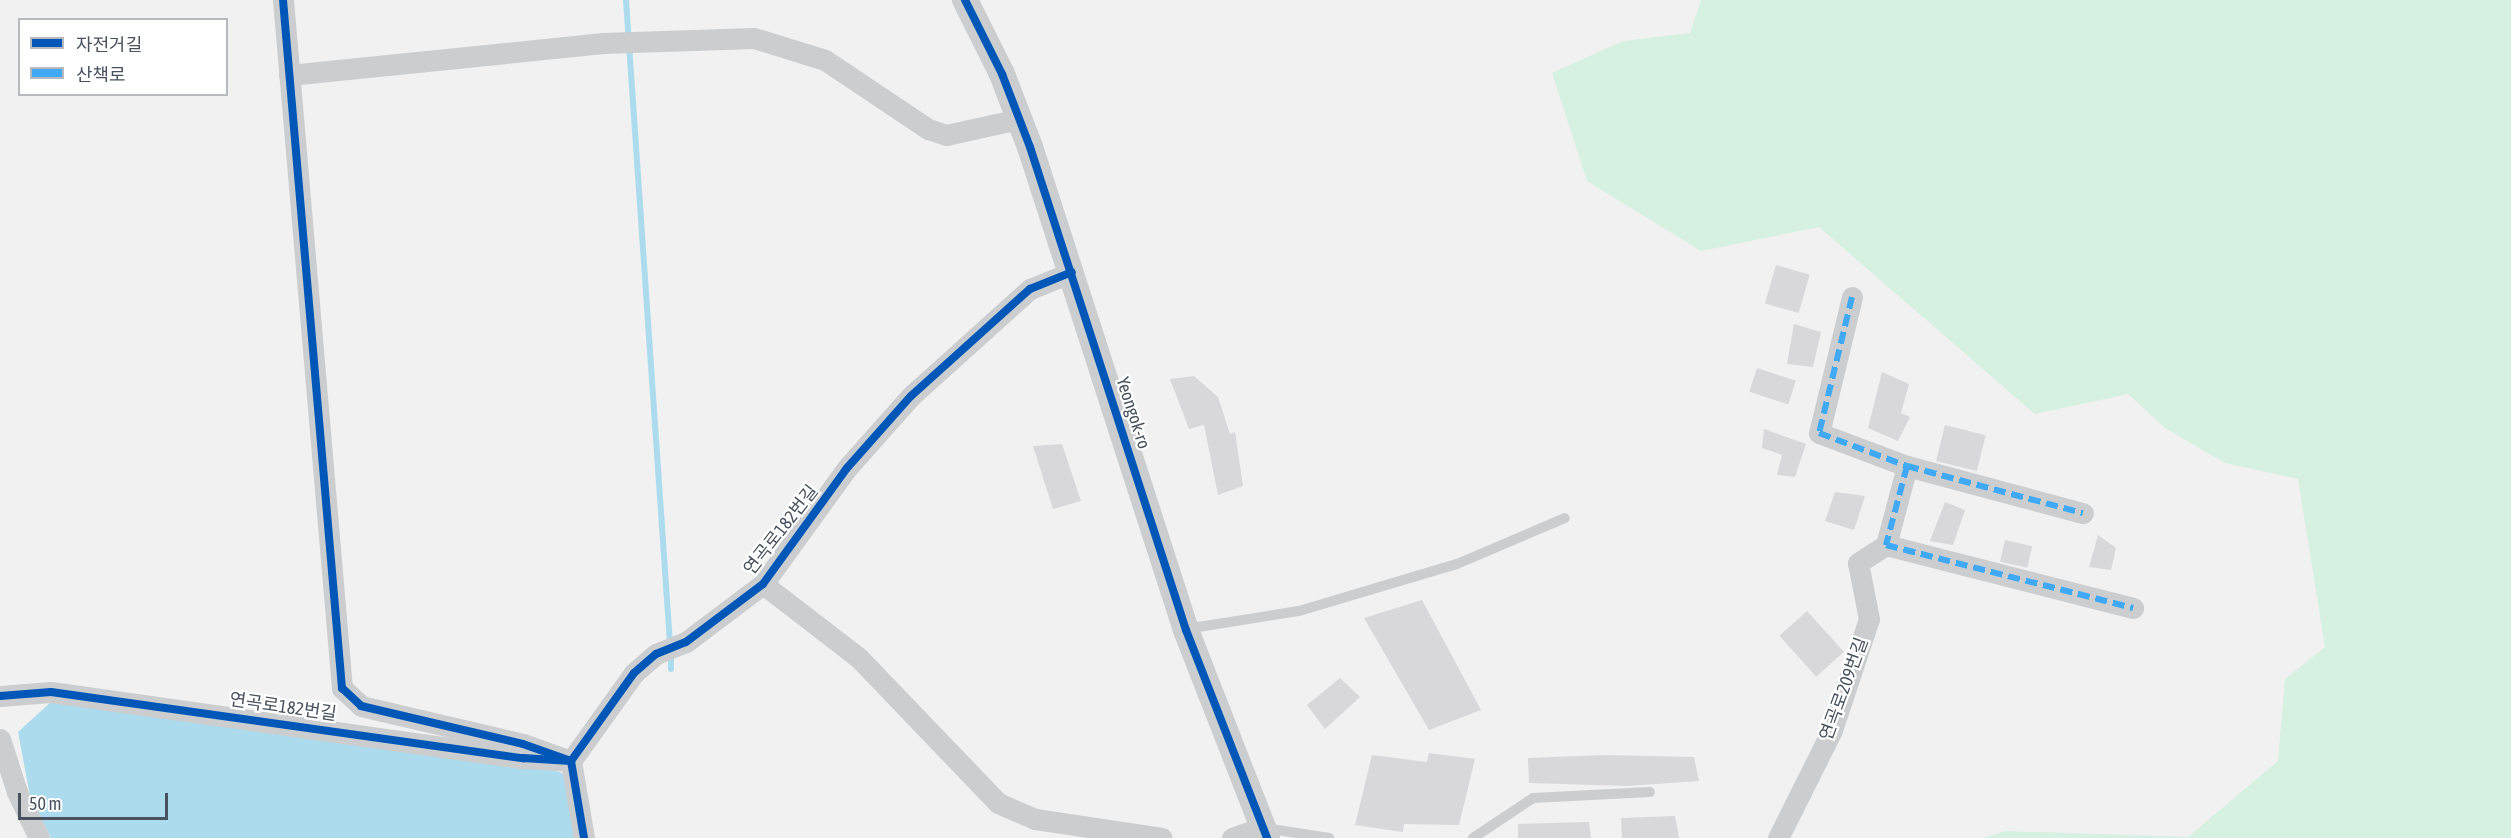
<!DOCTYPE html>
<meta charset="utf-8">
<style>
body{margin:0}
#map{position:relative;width:2511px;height:838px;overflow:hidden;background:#f2f1f1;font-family:"Asap Condensed","Noto Sans KR",sans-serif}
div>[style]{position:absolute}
.green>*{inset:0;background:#d6f0e2}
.water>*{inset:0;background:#acdbed}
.stream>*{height:6px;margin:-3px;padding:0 3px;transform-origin:3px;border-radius:3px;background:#acdbed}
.building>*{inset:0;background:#d8d8da;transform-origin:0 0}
.service>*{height:10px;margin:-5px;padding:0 5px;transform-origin:5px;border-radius:5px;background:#cbcdcf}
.minor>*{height:21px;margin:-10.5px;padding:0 10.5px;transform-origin:10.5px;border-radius:10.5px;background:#cbcdcf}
.tertiary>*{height:26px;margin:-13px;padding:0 13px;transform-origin:13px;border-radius:13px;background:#cbcdcf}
.quiet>*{height:6px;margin-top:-3px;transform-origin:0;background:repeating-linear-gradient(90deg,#3fa9f5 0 12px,transparent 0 18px)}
.cycleway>*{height:8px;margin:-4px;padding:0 4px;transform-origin:4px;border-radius:4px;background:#0057b8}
span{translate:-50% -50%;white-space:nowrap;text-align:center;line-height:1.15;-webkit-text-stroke:4.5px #fff;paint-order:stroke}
.street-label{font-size:18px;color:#48525e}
.legend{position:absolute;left:18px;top:18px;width:210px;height:78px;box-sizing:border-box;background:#fff;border:2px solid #b6babf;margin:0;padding:8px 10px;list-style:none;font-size:18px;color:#48525e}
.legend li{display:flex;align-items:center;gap:12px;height:30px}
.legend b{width:30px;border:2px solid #b6babf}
.scale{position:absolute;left:18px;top:793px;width:150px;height:27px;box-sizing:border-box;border:3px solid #48525e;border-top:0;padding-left:8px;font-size:18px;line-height:21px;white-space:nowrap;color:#48525e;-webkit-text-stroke:4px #fff;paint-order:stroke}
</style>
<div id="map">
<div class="green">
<i style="clip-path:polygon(1701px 0,2511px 0,2511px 838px,1983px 838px,2006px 831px,2188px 837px,2278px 761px,2285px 679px,2325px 647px,2298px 479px,2225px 463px,2165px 428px,2128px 394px,2035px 414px,1819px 227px,1701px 251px,1587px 181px,1552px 73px,1623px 41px,1690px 33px)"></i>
</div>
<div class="water">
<i style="clip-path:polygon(52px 701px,556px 771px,574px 777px,579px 838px,51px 838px,30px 796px,18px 732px)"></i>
</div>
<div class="stream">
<i style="left:626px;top:0;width:645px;rotate:86.09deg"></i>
<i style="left:671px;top:653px;width:16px;rotate:90deg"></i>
</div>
<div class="building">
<i style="left:1776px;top:265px;width:35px;height:40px;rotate:16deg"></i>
<i style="clip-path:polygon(1794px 324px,1821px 332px,1813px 367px,1787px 364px)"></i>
<i style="left:1757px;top:368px;width:41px;height:25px;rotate:18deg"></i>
<i style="clip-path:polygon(1882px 372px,1909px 384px,1901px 413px,1910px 417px,1898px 441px,1868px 428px)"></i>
<i style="clip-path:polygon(1194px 376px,1218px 397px,1230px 434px,1235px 432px,1243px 486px,1218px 495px,1204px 425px,1189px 429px,1170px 379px)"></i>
<i style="left:1945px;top:425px;width:42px;height:37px;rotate:14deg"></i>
<i style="clip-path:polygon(1764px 429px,1806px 444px,1795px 477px,1777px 475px,1782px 455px,1762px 448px)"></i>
<i style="clip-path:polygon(1062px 444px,1081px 501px,1053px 509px,1033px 446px)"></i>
<i style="clip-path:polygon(1835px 492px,1865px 496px,1854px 530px,1825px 521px)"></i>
<i style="clip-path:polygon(1945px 502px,1965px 510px,1953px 545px,1930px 541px)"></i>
<i style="clip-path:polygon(2098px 535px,2116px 548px,2111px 570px,2089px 567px)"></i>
<i style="left:2005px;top:540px;width:28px;height:22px;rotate:13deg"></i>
<i style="clip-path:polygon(1422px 600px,1481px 710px,1429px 730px,1364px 618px)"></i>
<i style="left:1807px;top:611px;width:55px;height:37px;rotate:48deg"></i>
<i style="clip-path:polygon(1340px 678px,1360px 697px,1325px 729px,1307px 705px)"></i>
<i style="clip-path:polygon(1429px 753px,1475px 759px,1459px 825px,1404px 824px,1403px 832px,1355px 825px,1372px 755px,1427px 762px)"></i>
<i style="clip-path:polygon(1604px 755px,1694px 757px,1699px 781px,1626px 786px,1529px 783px,1528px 758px)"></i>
<i style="clip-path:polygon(1675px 816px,1679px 838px,1622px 838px,1621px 818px)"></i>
<i style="clip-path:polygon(1589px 822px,1591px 838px,1518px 838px,1518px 824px)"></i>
</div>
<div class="service">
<i style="left:1186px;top:629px;width:114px;rotate:-9.1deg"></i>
<i style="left:1299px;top:611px;width:165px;rotate:-16.6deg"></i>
<i style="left:1457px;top:564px;width:117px;rotate:-23.1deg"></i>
<i style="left:1264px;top:828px;width:66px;rotate:8.7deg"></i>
<i style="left:1473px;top:838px;width:72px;rotate:-33.7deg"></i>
<i style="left:1533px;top:798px;width:117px;rotate:-2.9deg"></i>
</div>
<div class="minor">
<i style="left:283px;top:0;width:691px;rotate:85.1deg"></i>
<i style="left:342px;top:688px;width:26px;rotate:43deg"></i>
<i style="left:361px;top:706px;width:166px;rotate:13.2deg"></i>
<i style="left:523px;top:744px;width:51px;rotate:19.5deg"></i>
<i style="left:571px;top:761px;width:78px;rotate:80.4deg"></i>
<i style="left:289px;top:75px;width:316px;rotate:-5.8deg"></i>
<i style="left:603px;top:43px;width:151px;rotate:-1.9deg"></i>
<i style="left:754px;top:38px;width:74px;rotate:17.2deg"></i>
<i style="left:825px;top:60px;width:124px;rotate:33.8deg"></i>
<i style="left:928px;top:129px;width:19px;rotate:18deg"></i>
<i style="left:946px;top:135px;width:75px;rotate:-12.4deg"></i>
<i style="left:1852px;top:297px;width:140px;rotate:103.6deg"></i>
<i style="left:1819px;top:433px;width:94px;rotate:20.6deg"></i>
<i style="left:1907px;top:466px;width:182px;rotate:15deg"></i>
<i style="left:1886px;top:545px;width:255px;rotate:14.3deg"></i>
<i style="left:763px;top:584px;width:121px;rotate:37.6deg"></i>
<i style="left:859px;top:658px;width:201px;rotate:46.2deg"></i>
<i style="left:998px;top:803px;width:40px;rotate:23.4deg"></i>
<i style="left:1035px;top:819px;width:128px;rotate:8.5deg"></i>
<i style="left:0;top:696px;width:51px;rotate:-4.5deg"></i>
<i style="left:51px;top:692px;width:477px;rotate:8deg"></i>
<i style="left:523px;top:758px;width:48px;rotate:3.6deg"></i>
<i style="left:571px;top:761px;width:108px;rotate:-54.4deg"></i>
<i style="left:634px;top:673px;width:29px;rotate:-41deg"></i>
<i style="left:656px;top:654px;width:32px;rotate:-22deg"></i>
<i style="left:686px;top:642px;width:96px;rotate:-37deg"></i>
<i style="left:763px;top:584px;width:143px;rotate:-54.1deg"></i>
<i style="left:847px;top:468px;width:96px;rotate:-48.4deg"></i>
<i style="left:911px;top:396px;width:160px;rotate:-42deg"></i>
<i style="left:1030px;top:289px;width:45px;rotate:-22deg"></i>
<i style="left:0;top:739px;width:56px;rotate:72.2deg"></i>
<i style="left:17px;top:792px;width:51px;rotate:64.4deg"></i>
<i style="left:1232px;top:838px;width:32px;rotate:-20deg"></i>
<i style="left:1778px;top:838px;width:121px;rotate:-63.4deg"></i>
<i style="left:1832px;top:730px;width:117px;rotate:-71.6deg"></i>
<i style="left:1869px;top:619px;width:57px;rotate:-101.1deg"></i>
<i style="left:1858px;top:563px;width:33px;rotate:-33deg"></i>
<i style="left:1886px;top:545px;width:82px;rotate:-75.1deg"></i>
</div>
<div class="tertiary">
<i style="left:965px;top:0;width:83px;rotate:63.4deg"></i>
<i style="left:1002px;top:74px;width:78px;rotate:69deg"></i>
<i style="left:1030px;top:147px;width:508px;rotate:72.1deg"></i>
<i style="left:1186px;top:630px;width:223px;rotate:68.7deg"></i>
</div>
<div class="quiet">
<i style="left:1852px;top:297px;width:140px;rotate:103.6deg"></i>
<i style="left:1819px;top:433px;width:94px;rotate:20.6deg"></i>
<i style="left:1907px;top:466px;width:182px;rotate:15deg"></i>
<i style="left:1907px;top:466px;width:82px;rotate:104.9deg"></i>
<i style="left:1886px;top:545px;width:255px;rotate:14.3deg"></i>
</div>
<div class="cycleway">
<i style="left:283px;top:0;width:691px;rotate:85.1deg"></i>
<i style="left:342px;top:688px;width:26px;rotate:43deg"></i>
<i style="left:361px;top:706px;width:166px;rotate:13.2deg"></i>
<i style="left:523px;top:744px;width:51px;rotate:19.5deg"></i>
<i style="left:571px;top:761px;width:78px;rotate:80.4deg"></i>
<i style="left:965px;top:0;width:83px;rotate:63.4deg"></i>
<i style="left:1002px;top:74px;width:78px;rotate:69deg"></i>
<i style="left:1030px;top:147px;width:508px;rotate:72.1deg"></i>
<i style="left:1186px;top:630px;width:223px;rotate:68.7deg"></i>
<i style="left:0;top:696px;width:51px;rotate:-4.5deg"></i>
<i style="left:51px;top:692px;width:477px;rotate:8deg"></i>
<i style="left:523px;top:758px;width:48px;rotate:3.6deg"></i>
<i style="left:571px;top:761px;width:108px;rotate:-54.4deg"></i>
<i style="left:634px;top:673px;width:29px;rotate:-41deg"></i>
<i style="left:656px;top:654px;width:32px;rotate:-22deg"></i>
<i style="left:686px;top:642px;width:96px;rotate:-37deg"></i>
<i style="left:763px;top:584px;width:143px;rotate:-54.1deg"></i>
<i style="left:847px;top:468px;width:96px;rotate:-48.4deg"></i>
<i style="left:911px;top:396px;width:160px;rotate:-42deg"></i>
<i style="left:1030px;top:289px;width:45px;rotate:-22deg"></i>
</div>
<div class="street-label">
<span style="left:1133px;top:413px;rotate:72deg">Yeongok-ro</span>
<span style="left:781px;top:530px;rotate:-52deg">연곡로182번길</span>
<span style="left:1844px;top:689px;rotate:-70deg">연곡로209번길</span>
<span style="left:283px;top:707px;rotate:8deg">연곡로182번길</span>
</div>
<ul class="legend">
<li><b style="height:8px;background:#0057b8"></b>자전거길</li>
<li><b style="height:8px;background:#3fa9f5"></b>산책로</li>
</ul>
<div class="scale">50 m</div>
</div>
